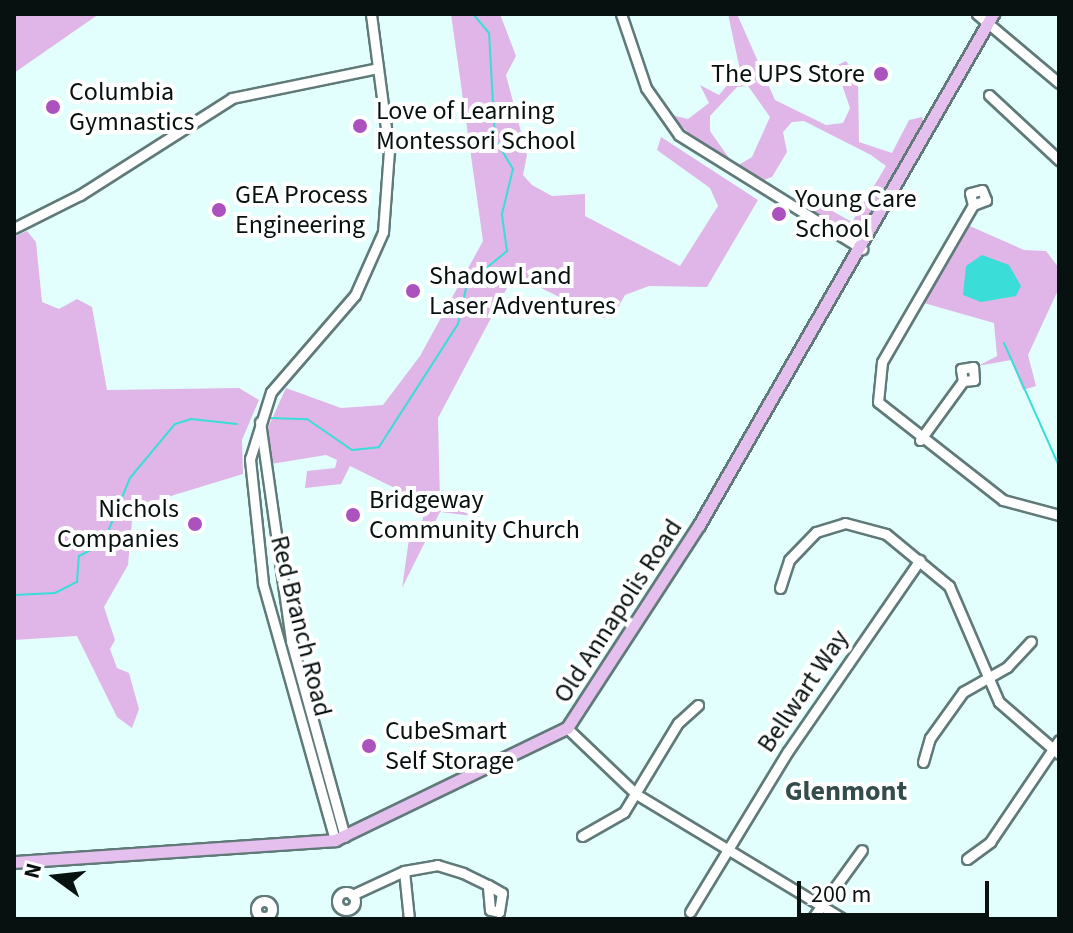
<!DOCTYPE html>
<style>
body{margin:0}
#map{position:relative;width:1073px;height:933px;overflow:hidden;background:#e2fffd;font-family:"Source Sans 3",sans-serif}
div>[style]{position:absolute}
.green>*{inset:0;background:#dfb6e7}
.water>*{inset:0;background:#3addd7}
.stream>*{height:2px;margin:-1px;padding:0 1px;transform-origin:1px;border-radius:1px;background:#3addd7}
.roads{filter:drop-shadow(2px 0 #607a79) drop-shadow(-2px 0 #607a79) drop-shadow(0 2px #607a79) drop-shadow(0 -2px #607a79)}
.minor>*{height:9px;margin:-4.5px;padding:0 4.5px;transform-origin:4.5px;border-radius:4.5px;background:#fff}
.minor>.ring{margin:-4.5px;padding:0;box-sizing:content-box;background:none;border:9px solid #fff;border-radius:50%}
.major>*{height:11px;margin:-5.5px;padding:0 5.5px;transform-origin:5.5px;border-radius:5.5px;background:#e5bfed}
.dots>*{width:22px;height:22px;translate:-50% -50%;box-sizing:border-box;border:4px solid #fff;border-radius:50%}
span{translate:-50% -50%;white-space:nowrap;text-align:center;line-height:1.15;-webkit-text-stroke:8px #fff;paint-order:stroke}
.poi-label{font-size:26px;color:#071110}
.right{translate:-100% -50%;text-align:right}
.left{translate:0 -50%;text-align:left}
.street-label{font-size:26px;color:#071110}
.neighbourhood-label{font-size:28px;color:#344c4b;font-weight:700}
.frame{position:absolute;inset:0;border:16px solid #071110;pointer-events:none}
.north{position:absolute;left:16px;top:837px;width:80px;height:80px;-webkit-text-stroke:6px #fff;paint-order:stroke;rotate:285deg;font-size:22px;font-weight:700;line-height:32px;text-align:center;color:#071110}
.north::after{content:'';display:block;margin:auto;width:28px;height:36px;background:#071110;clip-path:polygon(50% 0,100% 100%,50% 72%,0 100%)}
.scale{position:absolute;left:797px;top:881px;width:192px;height:36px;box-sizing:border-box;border:4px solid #071110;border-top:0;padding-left:10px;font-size:24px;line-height:28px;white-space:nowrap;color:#071110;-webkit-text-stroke:6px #fff;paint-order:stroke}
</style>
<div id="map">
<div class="green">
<i style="clip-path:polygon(14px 14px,99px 14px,14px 73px)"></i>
<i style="clip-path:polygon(451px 14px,500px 14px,516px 56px,506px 75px,527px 155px,523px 175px,532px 185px,552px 196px,585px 194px,585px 216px,680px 266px,718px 206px,710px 188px,657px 150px,661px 137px,758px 200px,707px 287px,649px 286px,625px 295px,613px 316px,602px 318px,535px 285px,508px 286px,438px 418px,440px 502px,473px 516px,440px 512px,402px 588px,409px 539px,423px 519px,421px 501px,350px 466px,341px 484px,305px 488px,307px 471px,335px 468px,337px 460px,326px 455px,271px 464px,265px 434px,286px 388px,341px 408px,383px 405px,420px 356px,483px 241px)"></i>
<i style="clip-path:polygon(728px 14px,737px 14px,775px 100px,826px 125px,843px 123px,850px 108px,839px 76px,819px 74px,846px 61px,858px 77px,859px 142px,892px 153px,909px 120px,922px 117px,925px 127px,881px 206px,856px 227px,834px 228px,800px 201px,809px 198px,852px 222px,886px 166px,871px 155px,804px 121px,792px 122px,783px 132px,787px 152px,772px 177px,756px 183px,737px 166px,752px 157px,770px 117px,748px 86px,737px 87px,710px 116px,710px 131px,729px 158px,711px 156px,671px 115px,688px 119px,709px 103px,700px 85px,719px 95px,740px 70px)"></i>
<i style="clip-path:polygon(963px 223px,1024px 250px,1046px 251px,1059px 268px,1059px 288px,1028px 355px,1036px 386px,1023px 390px,1011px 360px,978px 366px,997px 356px,994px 323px,917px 301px)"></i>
<i style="clip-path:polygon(27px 231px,36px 242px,42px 302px,59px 309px,77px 299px,92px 307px,107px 390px,239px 388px,259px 400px,242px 440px,243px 474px,138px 506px,132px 521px,128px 565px,104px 607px,115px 640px,110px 649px,117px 668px,129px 673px,139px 709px,132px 728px,117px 717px,77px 636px,14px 640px,14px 237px)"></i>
</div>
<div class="water">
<i style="clip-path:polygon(982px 255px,1009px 265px,1021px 286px,1016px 296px,981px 302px,963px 295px,966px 266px)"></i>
</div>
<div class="stream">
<i style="left:1004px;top:343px;width:135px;rotate:65.9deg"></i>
<i style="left:270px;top:418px;width:37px;rotate:2deg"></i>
<i style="left:307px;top:419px;width:55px;rotate:34.6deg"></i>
<i style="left:352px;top:450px;width:27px;rotate:-6deg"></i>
<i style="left:379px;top:447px;width:146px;rotate:-57.3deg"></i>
<i style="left:458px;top:324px;width:41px;rotate:-77.3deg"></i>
<i style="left:467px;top:284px;width:52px;rotate:-39.5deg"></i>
<i style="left:507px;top:251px;width:37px;rotate:-98deg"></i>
<i style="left:502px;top:214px;width:46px;rotate:-76.3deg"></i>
<i style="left:513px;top:169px;width:35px;rotate:-121deg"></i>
<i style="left:495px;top:139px;width:106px;rotate:-93.2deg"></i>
<i style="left:489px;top:33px;width:25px;rotate:-130deg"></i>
<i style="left:14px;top:595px;width:41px;rotate:-2.8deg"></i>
<i style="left:55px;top:593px;width:25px;rotate:-27deg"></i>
<i style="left:77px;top:582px;width:26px;rotate:-86deg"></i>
<i style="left:79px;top:556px;width:27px;rotate:-27deg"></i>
<i style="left:103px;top:544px;width:71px;rotate:-67.8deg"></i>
<i style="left:130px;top:478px;width:70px;rotate:-50.2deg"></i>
<i style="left:175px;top:424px;width:17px;rotate:-17deg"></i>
<i style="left:191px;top:419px;width:46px;rotate:6.2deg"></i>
</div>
<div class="roads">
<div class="minor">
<i style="left:621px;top:14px;width:78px;rotate:71.3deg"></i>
<i style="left:646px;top:88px;width:57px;rotate:54.9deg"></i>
<i style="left:679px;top:135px;width:216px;rotate:31.9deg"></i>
<i style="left:977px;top:14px;width:107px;rotate:40.1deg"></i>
<i style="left:989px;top:95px;width:96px;rotate:42.9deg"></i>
<i style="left:973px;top:205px;width:12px;rotate:-104deg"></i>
<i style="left:970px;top:193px;width:12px;rotate:-14deg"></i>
<i style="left:982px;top:190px;width:11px;rotate:68deg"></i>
<i style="left:986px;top:200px;width:14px;rotate:159deg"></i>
<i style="left:973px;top:205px;width:181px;rotate:120.1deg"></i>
<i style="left:882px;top:362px;width:40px;rotate:95.7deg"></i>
<i style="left:878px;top:402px;width:159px;rotate:38.1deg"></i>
<i style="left:1003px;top:500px;width:58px;rotate:15deg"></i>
<i style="left:14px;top:228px;width:74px;rotate:-26.6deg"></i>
<i style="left:80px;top:195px;width:180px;rotate:-32.5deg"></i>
<i style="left:232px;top:98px;width:149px;rotate:-11.6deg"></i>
<i style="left:260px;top:422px;width:221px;rotate:81.9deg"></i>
<i style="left:291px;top:641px;width:203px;rotate:74.6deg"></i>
<i style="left:920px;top:440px;width:73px;rotate:-53.9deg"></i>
<i style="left:963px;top:381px;width:11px;rotate:-5deg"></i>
<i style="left:974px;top:380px;width:13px;rotate:-94deg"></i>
<i style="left:973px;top:367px;width:12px;rotate:171deg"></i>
<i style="left:961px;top:369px;width:12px;rotate:81deg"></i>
<i style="left:780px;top:588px;width:29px;rotate:-72deg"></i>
<i style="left:789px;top:560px;width:39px;rotate:-46deg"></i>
<i style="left:816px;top:532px;width:30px;rotate:-17deg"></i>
<i style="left:845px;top:523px;width:42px;rotate:15deg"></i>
<i style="left:886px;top:534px;width:82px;rotate:39.5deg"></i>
<i style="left:949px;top:586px;width:126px;rotate:66.7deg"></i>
<i style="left:999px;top:702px;width:79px;rotate:40.9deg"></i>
<i style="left:567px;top:728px;width:95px;rotate:43.7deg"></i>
<i style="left:636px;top:794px;width:242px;rotate:31.1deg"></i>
<i style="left:923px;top:762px;width:25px;rotate:-74deg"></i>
<i style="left:930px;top:738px;width:57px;rotate:-54.3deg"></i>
<i style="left:963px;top:692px;width:51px;rotate:-29.6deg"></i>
<i style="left:1007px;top:667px;width:35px;rotate:-47deg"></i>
<i style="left:582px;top:836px;width:48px;rotate:-29.7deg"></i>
<i style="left:624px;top:812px;width:104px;rotate:-58.8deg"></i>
<i style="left:678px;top:723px;width:27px;rotate:-42deg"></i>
<i style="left:335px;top:840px;width:267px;rotate:-105.7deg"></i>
<i style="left:263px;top:583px;width:125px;rotate:-96deg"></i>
<i style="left:250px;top:459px;width:70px;rotate:-72.6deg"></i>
<i style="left:271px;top:392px;width:128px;rotate:-49.1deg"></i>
<i style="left:355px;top:295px;width:69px;rotate:-66deg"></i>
<i style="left:383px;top:232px;width:81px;rotate:-85.8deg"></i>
<i style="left:389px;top:151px;width:138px;rotate:-97.5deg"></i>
<i style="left:967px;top:859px;width:29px;rotate:-36deg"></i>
<i style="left:990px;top:842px;width:123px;rotate:-55.9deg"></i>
<i style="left:404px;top:871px;width:48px;rotate:84.1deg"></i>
<i class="ring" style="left:337px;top:892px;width:9px;height:9px"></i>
<i style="left:352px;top:895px;width:57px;rotate:-24.8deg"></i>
<i style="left:404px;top:871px;width:34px;rotate:-10deg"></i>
<i style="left:437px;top:865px;width:27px;rotate:17deg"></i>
<i style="left:463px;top:873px;width:28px;rotate:26deg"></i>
<i style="left:488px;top:885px;width:16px;rotate:30deg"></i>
<i style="left:502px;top:893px;width:19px;rotate:99deg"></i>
<i style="left:499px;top:912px;width:9px;rotate:-167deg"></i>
<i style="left:490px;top:910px;width:25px;rotate:-95deg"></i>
<i class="ring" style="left:256px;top:901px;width:7px;height:7px"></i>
<i style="left:690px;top:912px;width:188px;rotate:-58.7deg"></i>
<i style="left:788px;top:751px;width:232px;rotate:-55.4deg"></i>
<i style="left:812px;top:919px;width:85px;rotate:-54.1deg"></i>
</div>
<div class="major">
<i style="left:14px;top:862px;width:322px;rotate:-3.9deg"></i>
<i style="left:335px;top:840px;width:258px;rotate:-25.8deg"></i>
<i style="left:567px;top:728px;width:242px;rotate:-57deg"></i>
<i style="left:699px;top:525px;width:590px;rotate:-60.09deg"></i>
</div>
</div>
<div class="dots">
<i style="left:881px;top:74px;background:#ab52be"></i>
<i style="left:53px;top:107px;background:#ab52be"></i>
<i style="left:360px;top:126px;background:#ab52be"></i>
<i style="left:219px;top:210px;background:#ab52be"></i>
<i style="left:779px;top:214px;background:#ab52be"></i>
<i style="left:413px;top:291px;background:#ab52be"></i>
<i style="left:353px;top:515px;background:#ab52be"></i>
<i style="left:195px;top:524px;background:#ab52be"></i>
<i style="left:369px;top:746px;background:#ab52be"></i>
</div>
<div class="poi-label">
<span class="right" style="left:865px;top:74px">The UPS Store</span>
<span class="left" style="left:69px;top:107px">Columbia<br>Gymnastics</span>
<span class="left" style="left:376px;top:126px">Love of Learning<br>Montessori School</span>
<span class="left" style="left:235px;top:210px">GEA Process<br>Engineering</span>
<span class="left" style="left:795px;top:214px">Young Care<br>School</span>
<span class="left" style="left:429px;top:291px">ShadowLand<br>Laser Adventures</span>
<span class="left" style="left:369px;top:515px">Bridgeway<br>Community Church</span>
<span class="right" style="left:179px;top:524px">Nichols<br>Companies</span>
<span class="left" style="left:385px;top:746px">CubeSmart<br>Self Storage</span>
</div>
<div class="street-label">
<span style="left:618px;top:611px;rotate:-57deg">Old Annapolis Road</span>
<span style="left:301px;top:626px;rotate:76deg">Red Branch Road</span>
<span style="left:803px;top:691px;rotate:-56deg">Bellwart Way</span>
</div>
<div class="neighbourhood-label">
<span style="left:846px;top:791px">Glenmont</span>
</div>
<div class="frame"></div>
<div class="north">N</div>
<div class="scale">200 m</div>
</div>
